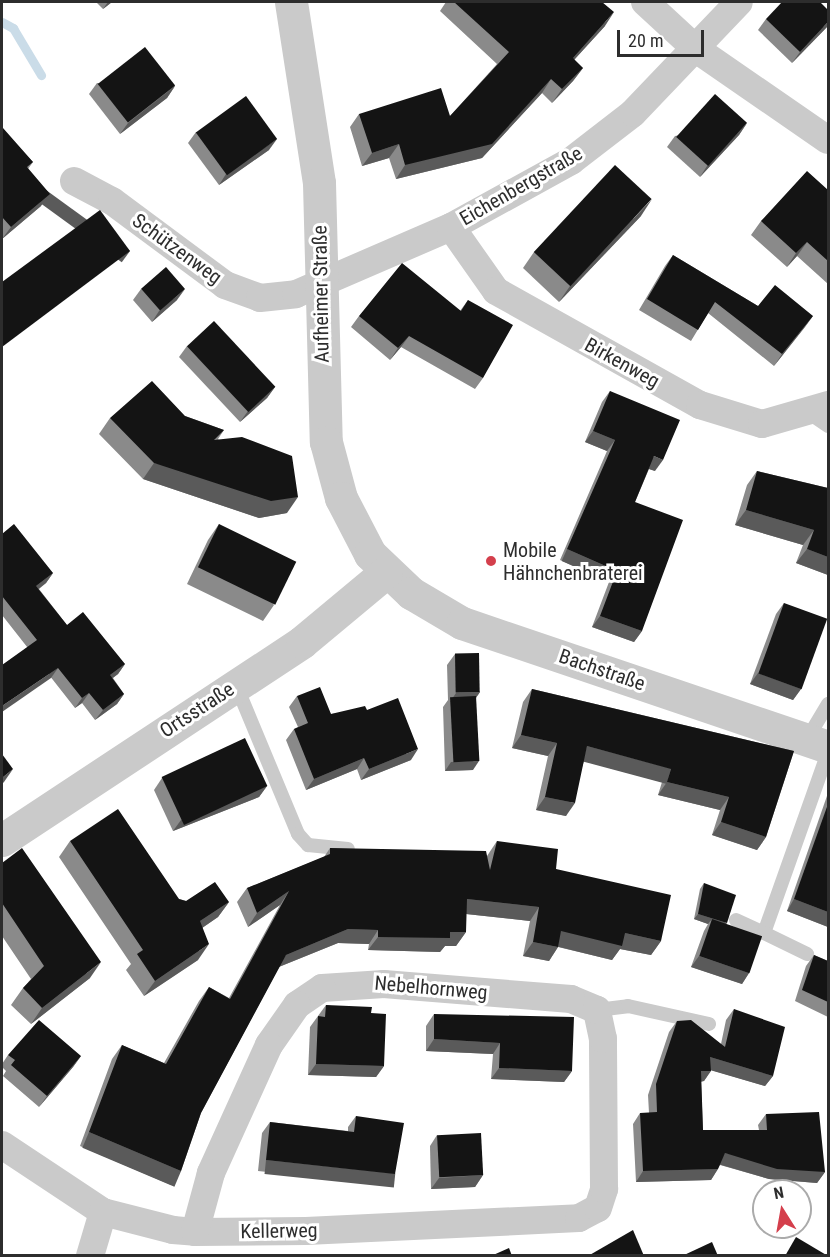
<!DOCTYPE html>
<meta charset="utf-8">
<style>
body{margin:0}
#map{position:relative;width:830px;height:1257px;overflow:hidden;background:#fff;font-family:"Roboto Condensed",sans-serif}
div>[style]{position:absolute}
.stream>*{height:9px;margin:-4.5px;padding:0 4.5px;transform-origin:4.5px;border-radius:4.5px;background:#cadce8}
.service>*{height:14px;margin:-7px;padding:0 7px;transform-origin:7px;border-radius:7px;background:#cacaca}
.minor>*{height:28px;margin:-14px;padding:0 14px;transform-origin:14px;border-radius:14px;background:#cacaca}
.tertiary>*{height:33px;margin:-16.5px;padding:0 16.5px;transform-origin:16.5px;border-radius:16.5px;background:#cacaca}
.wall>*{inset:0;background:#8a8a8a}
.shaded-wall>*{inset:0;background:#5a5a5a;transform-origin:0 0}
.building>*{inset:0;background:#141414;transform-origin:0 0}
.dots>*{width:16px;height:16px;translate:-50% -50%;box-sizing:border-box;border:3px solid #fff;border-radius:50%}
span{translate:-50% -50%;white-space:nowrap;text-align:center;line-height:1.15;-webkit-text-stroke:6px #fff;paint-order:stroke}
.street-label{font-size:20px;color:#2d2d2d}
.poi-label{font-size:20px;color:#2d2d2d}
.left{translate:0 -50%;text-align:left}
.frame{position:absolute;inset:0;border:3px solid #2d2d2d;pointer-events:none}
.north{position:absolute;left:752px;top:1179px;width:60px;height:60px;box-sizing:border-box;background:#fff;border:2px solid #ababab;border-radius:50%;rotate:349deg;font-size:16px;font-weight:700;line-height:24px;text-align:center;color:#2d2d2d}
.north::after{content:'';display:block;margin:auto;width:21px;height:27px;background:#d43f4c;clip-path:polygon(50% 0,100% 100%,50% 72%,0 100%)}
.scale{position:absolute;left:617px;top:30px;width:87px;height:27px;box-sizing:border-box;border:3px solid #2d2d2d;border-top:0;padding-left:8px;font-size:18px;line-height:21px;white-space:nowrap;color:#2d2d2d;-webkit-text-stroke:4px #fff;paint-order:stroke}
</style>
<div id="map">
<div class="stream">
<i style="left:2px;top:22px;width:13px;rotate:29deg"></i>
<i style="left:13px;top:28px;width:55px;rotate:59.2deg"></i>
</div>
<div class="service">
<i style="left:809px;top:413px;width:23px;rotate:34deg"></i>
<i style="left:236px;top:685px;width:161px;rotate:67.4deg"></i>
<i style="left:298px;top:834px;width:15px;rotate:48deg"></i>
<i style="left:308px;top:845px;width:40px;rotate:5.7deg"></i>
<i style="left:807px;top:739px;width:41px;rotate:-59deg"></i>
<i style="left:736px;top:920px;width:31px;rotate:25deg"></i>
<i style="left:764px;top:933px;width:192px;rotate:-70.5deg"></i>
<i style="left:764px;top:933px;width:48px;rotate:26deg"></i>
<i style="left:597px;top:1010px;width:31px;rotate:-7deg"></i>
<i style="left:628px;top:1006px;width:83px;rotate:12.5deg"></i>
</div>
<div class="minor">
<i style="left:645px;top:2px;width:69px;rotate:42.7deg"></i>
<i style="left:696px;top:49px;width:160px;rotate:34.6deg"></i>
<i style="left:74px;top:181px;width:43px;rotate:27.8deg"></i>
<i style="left:112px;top:201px;width:141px;rotate:36.6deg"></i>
<i style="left:225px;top:285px;width:37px;rotate:20deg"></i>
<i style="left:260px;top:298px;width:36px;rotate:-6deg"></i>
<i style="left:296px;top:294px;width:169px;rotate:-23.4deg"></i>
<i style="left:451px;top:227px;width:137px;rotate:-28.8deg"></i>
<i style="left:571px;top:161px;width:78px;rotate:-37.7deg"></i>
<i style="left:633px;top:113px;width:153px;rotate:-46.3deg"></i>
<i style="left:451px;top:227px;width:78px;rotate:54.9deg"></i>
<i style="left:496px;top:291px;width:234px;rotate:29.2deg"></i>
<i style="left:700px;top:405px;width:65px;rotate:17deg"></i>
<i style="left:762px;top:424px;width:69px;rotate:-16.1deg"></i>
<i style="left:2px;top:1145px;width:121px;rotate:33.6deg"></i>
<i style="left:103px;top:1212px;width:72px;rotate:14.4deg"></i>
<i style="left:173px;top:1230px;width:22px;rotate:5deg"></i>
<i style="left:195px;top:1232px;width:111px;rotate:-0.5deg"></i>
<i style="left:306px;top:1231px;width:273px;rotate:-2.7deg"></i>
<i style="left:579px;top:1218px;width:21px;rotate:-28deg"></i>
<i style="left:598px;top:1208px;width:20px;rotate:-72deg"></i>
<i style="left:604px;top:1189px;width:150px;rotate:-90.4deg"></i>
<i style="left:603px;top:1039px;width:30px;rotate:-102deg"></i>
<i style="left:597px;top:1010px;width:28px;rotate:-157deg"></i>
<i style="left:571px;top:999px;width:188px;rotate:-175.4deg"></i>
<i style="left:384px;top:984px;width:62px;rotate:176.3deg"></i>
<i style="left:322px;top:988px;width:30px;rotate:146deg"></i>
<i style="left:297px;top:1005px;width:49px;rotate:125deg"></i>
<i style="left:269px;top:1045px;width:141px;rotate:114.4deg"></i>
<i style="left:211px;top:1173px;width:61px;rotate:105.2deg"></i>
<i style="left:90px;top:1256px;width:46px;rotate:-73.5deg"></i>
</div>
<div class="tertiary">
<i style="left:291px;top:2px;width:183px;rotate:81.2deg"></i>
<i style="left:319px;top:183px;width:259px;rotate:88.5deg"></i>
<i style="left:326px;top:442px;width:58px;rotate:75deg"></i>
<i style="left:341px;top:498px;width:63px;rotate:62.6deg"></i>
<i style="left:370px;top:554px;width:57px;rotate:43.6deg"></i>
<i style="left:411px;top:593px;width:59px;rotate:30.5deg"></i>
<i style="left:462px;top:623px;width:386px;rotate:18.7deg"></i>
<i style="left:2px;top:840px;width:359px;rotate:-33.4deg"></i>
<i style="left:302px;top:642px;width:109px;rotate:-39.8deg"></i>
</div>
<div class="wall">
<i style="clip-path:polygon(96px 2px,112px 2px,103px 9px)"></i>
<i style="clip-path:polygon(446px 2px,602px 2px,605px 26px,574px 60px,583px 68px,573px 81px,552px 103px,542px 93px,482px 158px,396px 179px,389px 158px,362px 166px,350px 127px,359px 114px,450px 116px,497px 64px,440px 11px)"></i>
<i style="clip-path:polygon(766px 19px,827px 27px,792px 63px,758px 30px)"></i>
<i style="clip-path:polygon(97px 83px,175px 86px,167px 98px,120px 134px,89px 94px)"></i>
<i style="clip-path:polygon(747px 123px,739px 135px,700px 177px,667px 147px,675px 136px)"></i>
<i style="clip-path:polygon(2px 129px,33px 162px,28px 169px,41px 206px,2px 239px)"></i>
<i style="clip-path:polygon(196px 132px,269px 150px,219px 185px,188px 143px)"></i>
<i style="clip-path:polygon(828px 190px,828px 284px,797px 256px,787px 267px,751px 235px,761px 221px)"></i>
<i style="clip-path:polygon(641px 216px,559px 302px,523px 268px,534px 252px)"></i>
<i style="clip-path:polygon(673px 255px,758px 306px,813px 316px,774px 366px,708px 313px,691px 341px,639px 310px,665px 266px)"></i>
<i style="clip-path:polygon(141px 289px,177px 300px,152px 322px,133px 300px)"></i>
<i style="clip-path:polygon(468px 300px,483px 378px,475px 389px,401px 347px,390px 360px,351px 327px,359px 316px,460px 311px)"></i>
<i style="clip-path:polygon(187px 346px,275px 387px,267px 398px,240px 422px,179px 357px)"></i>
<i style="clip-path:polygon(610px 391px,655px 471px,649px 469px,635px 502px,642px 631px,634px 642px,592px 627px,609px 582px,560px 560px,607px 451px,585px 442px,602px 402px)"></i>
<i style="clip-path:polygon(185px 416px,224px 430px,218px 439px,287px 513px,259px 518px,143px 479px,99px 434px,110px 418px)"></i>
<i style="clip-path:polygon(757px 471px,828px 488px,828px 575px,796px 563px,803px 545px,735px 525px,747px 485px)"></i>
<i style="clip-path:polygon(219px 524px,274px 605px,263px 621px,187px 584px,208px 540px)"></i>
<i style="clip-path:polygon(2px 534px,53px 573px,46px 583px,39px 589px,67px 625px,125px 664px,118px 674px,113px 678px,124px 694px,117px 704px,95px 720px,82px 703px,75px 708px,2px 615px)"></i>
<i style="clip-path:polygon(784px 603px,801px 689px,793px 700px,750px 684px,776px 614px)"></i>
<i style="clip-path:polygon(455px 654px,480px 692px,476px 698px,473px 770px,445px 771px,443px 707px,448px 700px,447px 665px)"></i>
<i style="clip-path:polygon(532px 689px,794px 751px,766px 837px,757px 850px,712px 835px,720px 810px,658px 795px,662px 782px,584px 761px,566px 816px,536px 810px,548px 756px,512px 748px,523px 702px)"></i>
<i style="clip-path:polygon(297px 696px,331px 714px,367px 710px,411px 760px,361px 780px,357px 769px,306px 790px,286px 740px,294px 729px,298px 727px,289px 707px)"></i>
<i style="clip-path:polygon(162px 778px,267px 786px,259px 797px,173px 831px,154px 790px)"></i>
<i style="clip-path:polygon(828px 793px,828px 927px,787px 911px)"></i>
<i style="clip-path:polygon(70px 841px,179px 899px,186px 901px,229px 902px,218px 917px,202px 928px,198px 960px,144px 996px,126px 970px,131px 964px,59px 857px)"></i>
<i style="clip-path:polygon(497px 841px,556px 869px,661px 941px,651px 955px,620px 949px,612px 960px,558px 947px,549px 961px,523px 956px,530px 921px,466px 914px,466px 932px,456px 946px,445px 946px,440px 952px,368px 950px,369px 944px,338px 943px,279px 967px,201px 1113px,181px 1171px,171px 1185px,80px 1146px,112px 1059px,122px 1045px,164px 1063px,199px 1001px,209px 987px,229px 998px,280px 905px,248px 927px,237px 902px,247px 888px,324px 857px,330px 848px,487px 856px)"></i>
<i style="clip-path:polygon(2px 863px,90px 978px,31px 1024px,11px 1005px,23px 988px,31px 979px,2px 936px)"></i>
<i style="clip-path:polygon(704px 883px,726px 924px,749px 973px,742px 984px,691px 967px,704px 931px,708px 924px,694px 919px,700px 889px)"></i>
<i style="clip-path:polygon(814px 955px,828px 961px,828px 1017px,795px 1001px,806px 966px)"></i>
<i style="clip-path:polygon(326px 1005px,371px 1013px,384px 1066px,376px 1077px,308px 1075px,310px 1027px)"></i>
<i style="clip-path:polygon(734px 1009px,773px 1076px,765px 1086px,711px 1070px,704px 1081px,701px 1082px,703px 1130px,759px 1130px,758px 1125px,766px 1114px,825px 1172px,817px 1183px,769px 1179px,720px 1165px,711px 1180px,636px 1182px,633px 1124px,640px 1113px,649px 1113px,648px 1095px,669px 1032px,677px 1021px,721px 1044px,726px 1020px)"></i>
<i style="clip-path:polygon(434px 1014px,572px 1071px,564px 1082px,491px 1079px,493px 1054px,426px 1051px,426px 1026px)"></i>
<i style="clip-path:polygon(8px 1055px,81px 1056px,73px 1067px,39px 1107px,3px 1076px,6px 1071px,2px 1067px,2px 1064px)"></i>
<i style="clip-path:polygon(356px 1116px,395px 1174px,388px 1185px,258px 1171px,262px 1133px,270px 1122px,348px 1131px,348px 1127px)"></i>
<i style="clip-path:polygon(437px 1135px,483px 1175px,475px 1187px,431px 1189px,430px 1146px)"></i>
</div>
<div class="shaded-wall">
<i style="clip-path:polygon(108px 2px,112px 2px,103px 9px)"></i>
<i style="clip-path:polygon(614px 12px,605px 26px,563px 72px,573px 58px)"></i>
<i style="clip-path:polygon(828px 22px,828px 24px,827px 27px,792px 63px,800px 52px)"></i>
<i style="clip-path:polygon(583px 68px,573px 81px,552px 103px,562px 89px)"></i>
<i style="clip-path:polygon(551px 79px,542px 93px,482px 158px,396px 179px,405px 165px)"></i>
<i style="clip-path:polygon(175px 86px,167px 98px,120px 134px,128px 123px)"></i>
<i style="clip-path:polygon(747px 123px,739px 135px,700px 177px,707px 166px)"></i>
<i style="clip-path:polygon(277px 139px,269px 150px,219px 185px,226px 174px)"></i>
<i style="clip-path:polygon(399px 144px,389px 158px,362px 166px,372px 153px)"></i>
<i style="clip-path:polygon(50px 194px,41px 206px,2px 239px,11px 227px)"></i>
<i style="clip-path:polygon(652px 199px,641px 216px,559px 302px,570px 286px)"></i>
<i style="clip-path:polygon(807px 242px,797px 256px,787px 267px,796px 253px)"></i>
<i style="left:130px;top:251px;width:14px;height:160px;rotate:126deg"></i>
<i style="clip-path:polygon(185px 289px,177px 300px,152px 322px,159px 311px)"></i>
<i style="clip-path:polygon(813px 316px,805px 327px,774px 366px,782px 354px)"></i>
<i style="clip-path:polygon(409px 336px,401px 347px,390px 360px,398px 348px)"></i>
<i style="clip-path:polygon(275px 387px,267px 398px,240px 422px,248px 411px)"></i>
<i style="clip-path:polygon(593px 431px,615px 440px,607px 451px,585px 442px)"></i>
<i style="clip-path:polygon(654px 456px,663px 460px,655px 471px,646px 468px)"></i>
<i style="clip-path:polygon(154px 463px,298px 497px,287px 513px,259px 518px,143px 479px)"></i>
<i style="clip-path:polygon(746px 510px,814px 530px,803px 545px,735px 525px)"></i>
<i style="left:567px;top:549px;width:55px;height:13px;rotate:24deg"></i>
<i style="clip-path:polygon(807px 549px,828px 557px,828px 575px,796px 563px)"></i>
<i style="clip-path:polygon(53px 573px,46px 583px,29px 596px,36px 586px)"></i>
<i style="clip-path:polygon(600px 616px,642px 631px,634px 642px,592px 627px)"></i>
<i style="clip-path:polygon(125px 664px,118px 674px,103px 685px,110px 675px)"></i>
<i style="clip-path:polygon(58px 668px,51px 678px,2px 712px,2px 706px)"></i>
<i style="clip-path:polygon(758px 673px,801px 689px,793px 700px,750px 684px)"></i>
<i style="clip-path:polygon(480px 692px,472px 703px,450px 702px,456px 693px)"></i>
<i style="clip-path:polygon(89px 693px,82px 703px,75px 708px,82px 698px)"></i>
<i style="clip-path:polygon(124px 694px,117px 704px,95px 720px,103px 710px)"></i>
<i style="clip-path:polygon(521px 735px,557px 743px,548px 756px,512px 748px)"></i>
<i style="left:587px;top:746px;width:87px;height:16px;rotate:15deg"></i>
<i style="clip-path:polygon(418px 749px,411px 760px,361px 780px,369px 769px)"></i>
<i style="clip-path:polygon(364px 758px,357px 769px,306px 790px,314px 779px)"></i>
<i style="clip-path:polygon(479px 761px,473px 770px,445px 771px,451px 762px)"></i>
<i style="clip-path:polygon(13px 769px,4px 782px,2px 784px,2px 778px)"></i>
<i style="clip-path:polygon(667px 782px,729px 797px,720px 810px,658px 795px)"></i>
<i style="clip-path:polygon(267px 786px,259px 797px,173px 831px,181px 820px)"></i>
<i style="clip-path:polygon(545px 797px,575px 803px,566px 816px,536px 810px)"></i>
<i style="clip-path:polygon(721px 822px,766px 837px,757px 850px,712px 835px)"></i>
<i style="clip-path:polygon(289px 891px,280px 905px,248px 927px,257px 913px)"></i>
<i style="clip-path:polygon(467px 899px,539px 907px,530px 921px,457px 913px)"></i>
<i style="clip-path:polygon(794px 899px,828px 912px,828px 927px,787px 911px)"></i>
<i style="clip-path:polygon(229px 902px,218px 917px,189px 937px,200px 921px)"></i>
<i style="clip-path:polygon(698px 914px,727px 923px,722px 929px,712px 919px,708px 924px,694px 919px)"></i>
<i style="clip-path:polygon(348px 929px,378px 930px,369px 944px,338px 943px,276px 968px,286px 955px)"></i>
<i style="clip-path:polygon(561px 931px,625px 933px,661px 941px,651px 955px,620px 949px,612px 960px,551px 945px)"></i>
<i style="clip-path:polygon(450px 932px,466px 932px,456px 946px,445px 946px,440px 952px,368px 950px,378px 937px)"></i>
<i style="clip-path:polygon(533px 942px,558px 947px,549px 961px,523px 956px)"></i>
<i style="clip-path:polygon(209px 944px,198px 960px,144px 996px,155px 981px)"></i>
<i style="clip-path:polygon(699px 956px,749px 973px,742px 984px,691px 967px)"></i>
<i style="clip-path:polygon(101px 962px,90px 978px,31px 1024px,42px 1008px)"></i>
<i style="clip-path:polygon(434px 1039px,500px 1043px,493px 1054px,426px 1051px)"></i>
<i style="clip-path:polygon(81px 1056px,73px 1067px,39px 1107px,47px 1096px)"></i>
<i style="clip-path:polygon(710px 1057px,773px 1076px,765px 1086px,703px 1068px)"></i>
<i style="clip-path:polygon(316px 1064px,384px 1066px,376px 1077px,308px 1075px)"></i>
<i style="clip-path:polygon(499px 1068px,572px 1071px,564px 1082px,491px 1079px)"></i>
<i style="clip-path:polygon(701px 1071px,711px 1071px,704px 1081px,694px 1082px)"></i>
<i style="left:89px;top:1132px;width:100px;height:17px;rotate:23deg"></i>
<i style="clip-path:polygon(725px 1153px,825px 1172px,817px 1183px,769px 1179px,718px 1164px)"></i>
<i style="left:266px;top:1160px;width:130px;height:14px;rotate:6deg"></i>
<i style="clip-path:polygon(718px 1169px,711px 1180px,636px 1182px,643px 1171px)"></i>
<i style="clip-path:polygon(483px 1175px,475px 1187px,431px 1189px,439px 1178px)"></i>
</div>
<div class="building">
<i style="clip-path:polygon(454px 2px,602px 2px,614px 12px,573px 58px,583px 68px,562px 89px,551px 79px,492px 144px,405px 165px,399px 144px,372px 153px,359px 114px,441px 88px,450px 116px,509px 52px)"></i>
<i style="clip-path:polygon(782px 2px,820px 2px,828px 10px,828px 22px,800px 52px,766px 19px)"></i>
<i style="left:145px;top:47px;width:49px;height:60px;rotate:52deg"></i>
<i style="left:715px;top:94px;width:43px;height:58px;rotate:42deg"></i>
<i style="left:246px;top:96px;width:53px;height:62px;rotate:54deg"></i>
<i style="clip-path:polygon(3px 128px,33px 162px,27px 167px,50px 194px,11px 227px,2px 217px,2px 129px)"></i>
<i style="left:615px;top:165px;width:50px;height:119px;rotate:43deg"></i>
<i style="clip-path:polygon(807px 171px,828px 190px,828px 261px,807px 242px,796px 253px,761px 221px)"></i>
<i style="clip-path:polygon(100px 210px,130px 251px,2px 347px,2px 282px)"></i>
<i style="clip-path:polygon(673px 255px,758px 306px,775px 285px,813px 316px,782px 354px,715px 302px,698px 330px,647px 299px)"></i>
<i style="clip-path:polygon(402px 263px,461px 311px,468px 300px,513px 325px,483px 378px,409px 336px,398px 348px,359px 316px)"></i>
<i style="left:166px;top:267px;width:29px;height:33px;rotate:49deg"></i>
<i style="left:214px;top:321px;width:90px;height:37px;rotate:47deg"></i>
<i style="clip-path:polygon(152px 381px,185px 416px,224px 430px,214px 440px,242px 437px,292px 456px,298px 497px,271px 501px,154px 463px,110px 418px)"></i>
<i style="clip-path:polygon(610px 391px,680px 420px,663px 460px,654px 456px,635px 502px,683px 520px,642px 631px,600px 616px,617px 571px,567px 549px,615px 440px,593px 431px)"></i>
<i style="clip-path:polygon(757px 471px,828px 488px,828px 557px,807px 549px,814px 530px,746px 510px)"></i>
<i style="clip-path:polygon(14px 524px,53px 573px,36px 586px,67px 625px,83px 612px,125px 664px,110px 675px,124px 694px,103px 710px,89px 693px,82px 698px,58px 668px,2px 706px,2px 665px,37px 640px,2px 596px,2px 534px)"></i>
<i style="left:219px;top:524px;width:86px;height:48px;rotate:26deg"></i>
<i style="left:784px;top:603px;width:46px;height:75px;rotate:20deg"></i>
<i style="left:479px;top:653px;width:39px;height:24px;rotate:89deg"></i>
<i style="clip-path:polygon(320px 687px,331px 714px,365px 706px,367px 710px,398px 698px,418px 749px,369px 769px,364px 758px,314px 779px,294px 729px,308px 723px,297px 696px)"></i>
<i style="clip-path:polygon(532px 689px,794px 751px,766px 837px,721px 822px,729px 797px,667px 782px,671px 769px,587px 746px,575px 803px,545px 797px,557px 743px,521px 735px)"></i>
<i style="left:476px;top:696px;width:65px;height:26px;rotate:87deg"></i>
<i style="left:245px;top:738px;width:53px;height:92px;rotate:65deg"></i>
<i style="clip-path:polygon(2px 754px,13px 769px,2px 778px)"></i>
<i style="clip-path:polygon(828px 804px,828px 912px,794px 899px)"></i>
<i style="clip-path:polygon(118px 809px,179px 899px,186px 901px,215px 882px,229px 902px,200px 921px,209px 944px,155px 981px,137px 954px,143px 950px,70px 841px)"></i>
<i style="clip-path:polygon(497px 841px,558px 849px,556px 869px,671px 895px,661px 941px,625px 933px,622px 946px,561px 931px,558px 947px,533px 942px,539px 907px,467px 899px,466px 932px,450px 932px,450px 938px,378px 937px,378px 930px,348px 929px,286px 955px,201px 1113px,181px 1171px,89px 1132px,122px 1045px,166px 1064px,209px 987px,230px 999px,289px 891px,257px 913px,247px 888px,330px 854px,330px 848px,486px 851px,490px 870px)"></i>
<i style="clip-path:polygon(22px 848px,101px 962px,42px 1008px,23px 988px,44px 966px,2px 903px,2px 863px)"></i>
<i style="clip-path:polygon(704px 883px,736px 895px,727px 923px,698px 914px)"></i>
<i style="left:712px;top:919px;width:53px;height:39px;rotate:19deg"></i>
<i style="clip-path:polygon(814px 955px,828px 961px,828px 1002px,802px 990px)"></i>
<i style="clip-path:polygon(326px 1005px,372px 1007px,371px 1013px,386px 1014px,384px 1066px,316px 1064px,318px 1016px,325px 1017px)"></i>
<i style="clip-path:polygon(734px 1009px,785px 1027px,773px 1076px,710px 1057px,711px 1071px,701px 1071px,703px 1130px,767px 1130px,766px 1114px,819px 1112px,825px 1172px,777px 1169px,725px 1153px,718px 1169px,643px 1171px,640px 1113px,657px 1112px,656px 1084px,677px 1021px,691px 1020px,725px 1047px)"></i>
<i style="clip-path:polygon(434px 1014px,574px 1017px,572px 1071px,499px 1068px,500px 1043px,434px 1039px)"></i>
<i style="clip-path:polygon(39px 1020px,81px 1056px,47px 1096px,11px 1065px,15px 1060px,8px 1055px)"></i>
<i style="clip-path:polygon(356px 1116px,404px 1123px,395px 1174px,266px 1160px,270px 1122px,354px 1132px)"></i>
<i style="left:481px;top:1133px;width:42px;height:44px;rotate:87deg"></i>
<i style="clip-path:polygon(633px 1230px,644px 1256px,588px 1256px)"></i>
<i style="clip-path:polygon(796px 1237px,828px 1256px,785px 1256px)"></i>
<i style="clip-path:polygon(712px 1242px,718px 1256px,682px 1256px)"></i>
<i style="clip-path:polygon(509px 1248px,512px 1256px,491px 1256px)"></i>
</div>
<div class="dots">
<i style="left:491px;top:561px;background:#d43f4c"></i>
</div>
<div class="street-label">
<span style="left:521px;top:186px;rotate:-30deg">Eichenbergstraße</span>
<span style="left:177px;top:249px;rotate:36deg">Schützenweg</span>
<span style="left:321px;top:294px;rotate:-91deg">Aufheimer Straße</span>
<span style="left:622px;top:363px;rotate:29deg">Birkenweg</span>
<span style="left:602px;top:670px;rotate:19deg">Bachstraße</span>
<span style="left:197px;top:710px;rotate:-33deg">Ortsstraße</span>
<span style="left:431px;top:988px;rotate:5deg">Nebelhornweg</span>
<span style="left:279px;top:1231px;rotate:-1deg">Kellerweg</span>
</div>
<div class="poi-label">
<span class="left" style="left:503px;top:562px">Mobile<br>Hähnchenbraterei</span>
</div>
<div class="frame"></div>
<div class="north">N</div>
<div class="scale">20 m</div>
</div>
